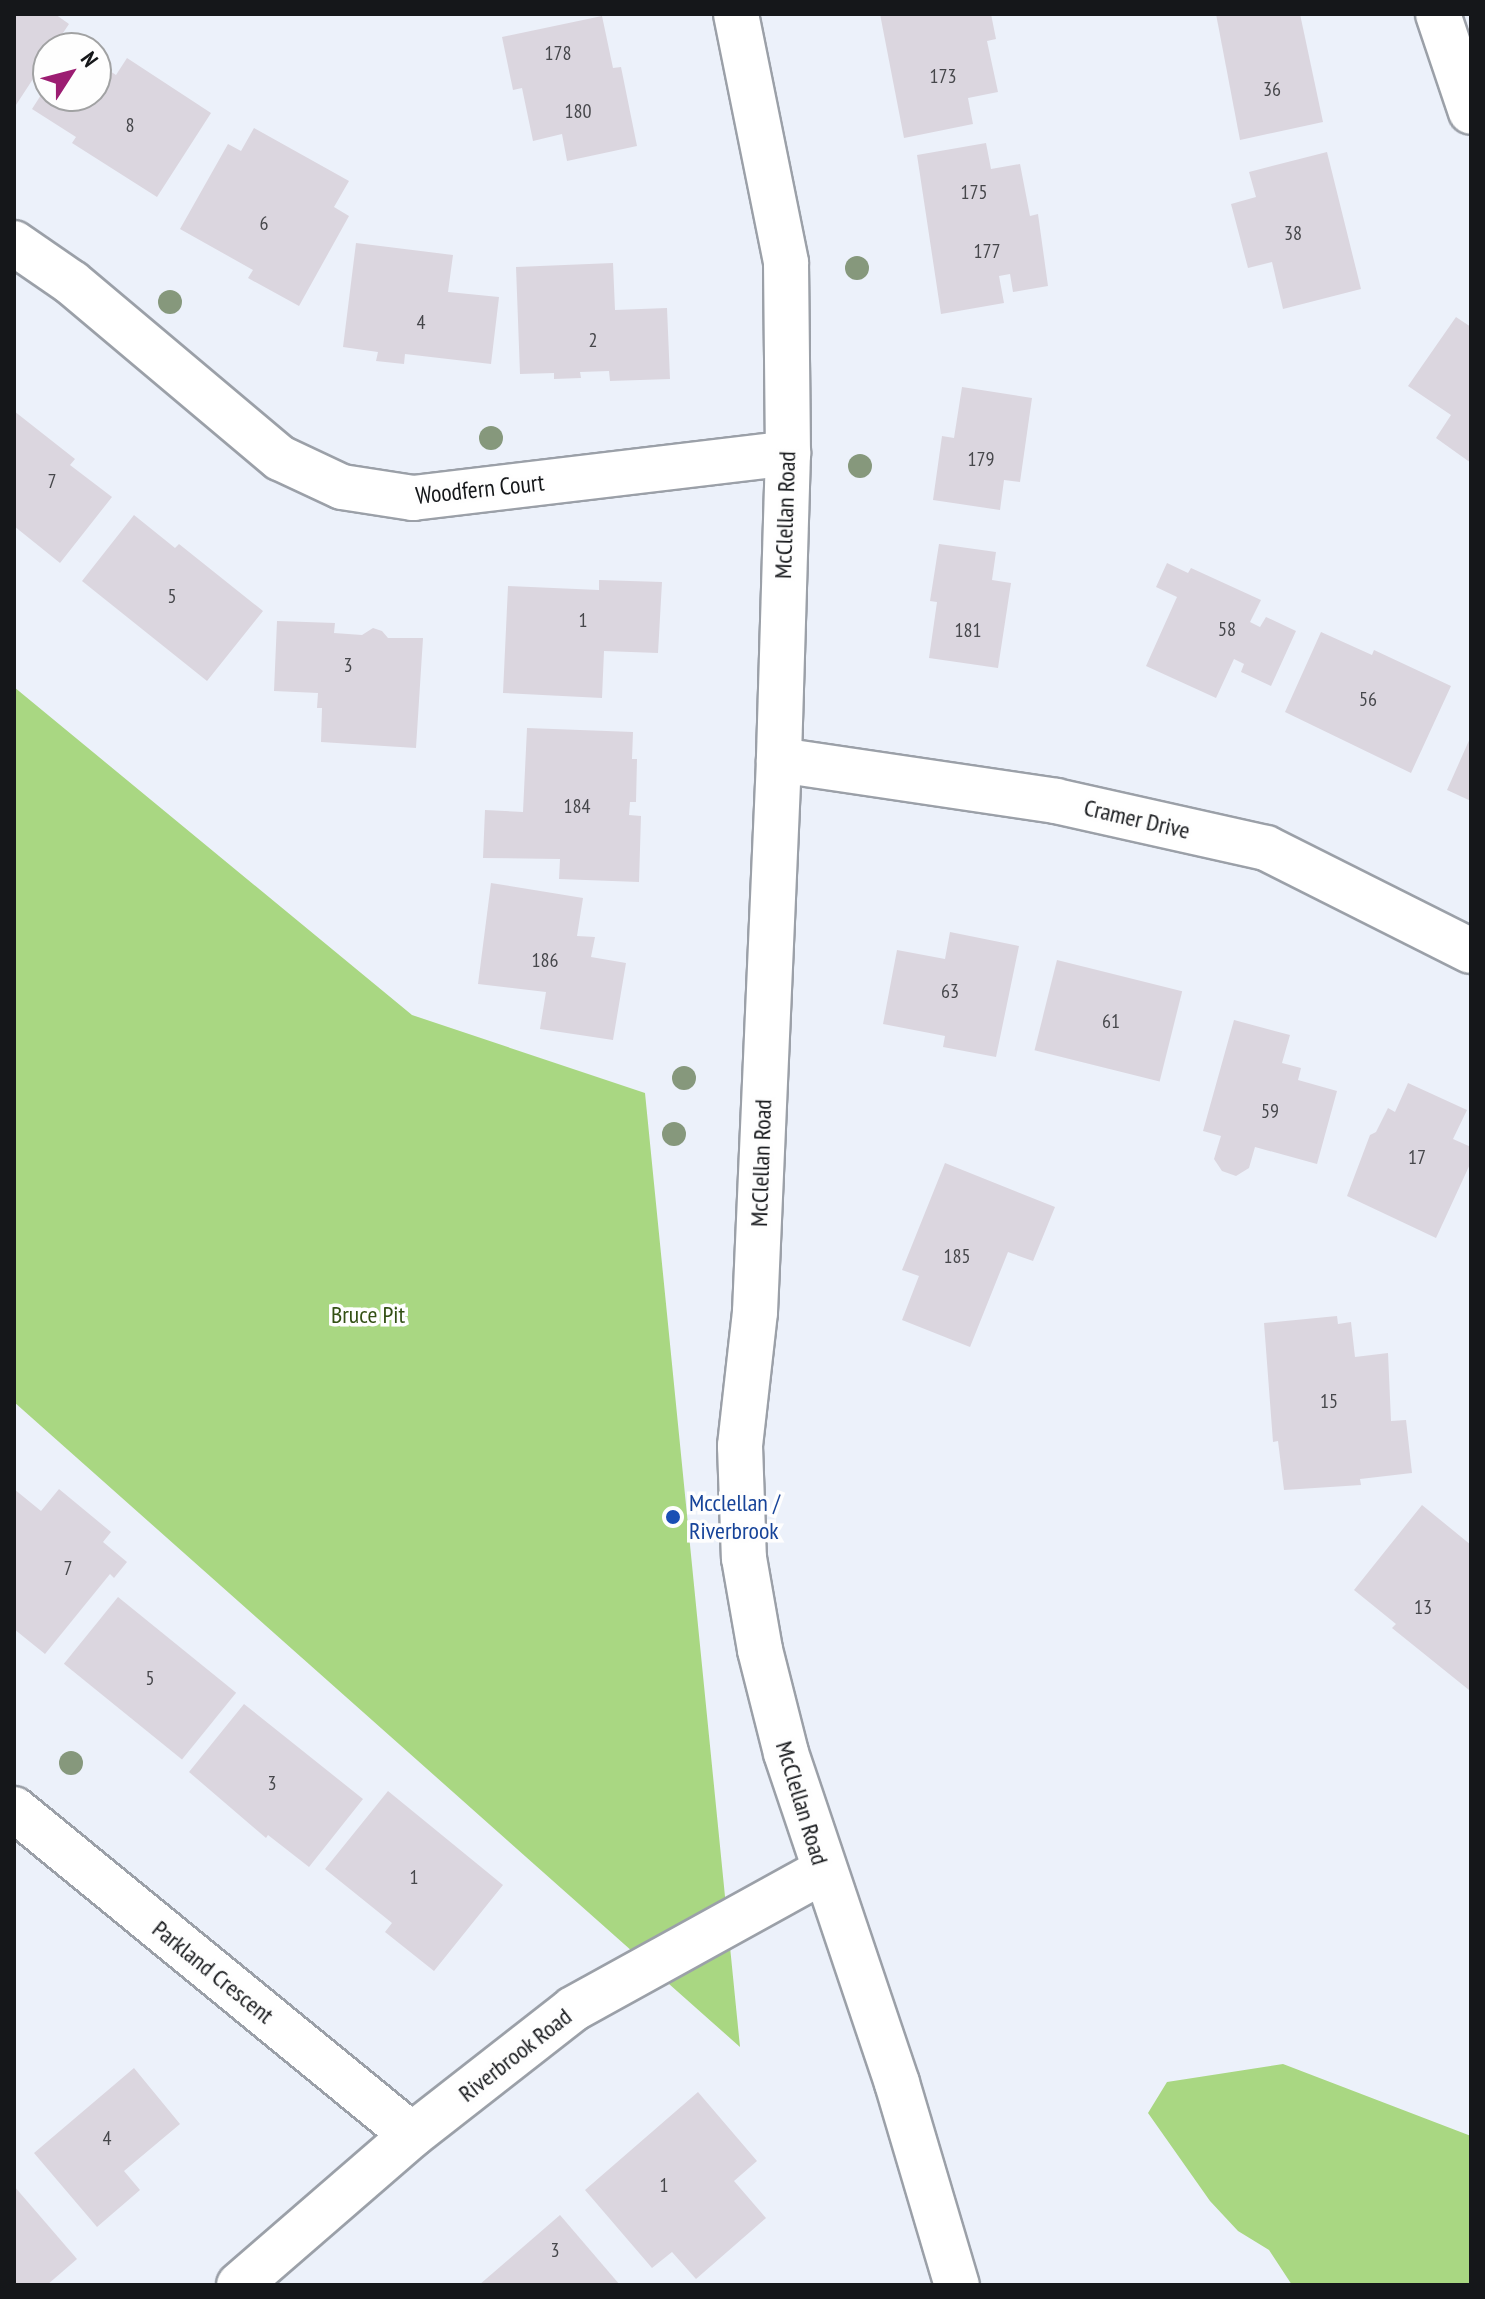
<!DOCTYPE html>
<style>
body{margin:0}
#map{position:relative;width:1485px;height:2299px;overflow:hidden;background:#ecf1fa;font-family:"PT Sans Narrow",sans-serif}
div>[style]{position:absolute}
.green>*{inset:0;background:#a9d782}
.building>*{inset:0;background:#dbd6df;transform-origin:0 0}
.roads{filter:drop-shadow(2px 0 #9ba0a8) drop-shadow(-2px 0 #9ba0a8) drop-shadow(0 2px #9ba0a8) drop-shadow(0 -2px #9ba0a8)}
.minor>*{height:44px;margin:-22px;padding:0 22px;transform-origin:22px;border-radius:22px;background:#fff}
.trees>*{width:24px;height:24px;margin:-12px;border-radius:50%;background:#86987c}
.dots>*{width:22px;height:22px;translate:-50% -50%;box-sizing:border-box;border:4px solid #fefefe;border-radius:50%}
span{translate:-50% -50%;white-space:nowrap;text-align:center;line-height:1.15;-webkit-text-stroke:7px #fefefe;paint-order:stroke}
.number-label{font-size:20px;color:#46474b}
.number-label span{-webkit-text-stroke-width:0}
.street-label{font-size:24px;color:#15171a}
.park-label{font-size:24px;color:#335014}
.transit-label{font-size:24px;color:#164399}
.left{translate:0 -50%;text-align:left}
.frame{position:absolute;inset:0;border:16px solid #15171a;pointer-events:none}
.north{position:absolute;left:32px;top:32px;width:80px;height:80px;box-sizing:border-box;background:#fefefe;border:2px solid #a1a2a3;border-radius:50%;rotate:54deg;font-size:22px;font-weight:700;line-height:32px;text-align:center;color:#15171a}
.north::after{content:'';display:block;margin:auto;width:28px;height:36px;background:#9c1d72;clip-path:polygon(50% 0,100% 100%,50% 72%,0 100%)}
</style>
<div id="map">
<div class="green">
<i style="clip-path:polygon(14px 687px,412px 1015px,645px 1093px,740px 2047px,14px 1402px)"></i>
<i style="clip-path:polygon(1283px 2064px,1471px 2136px,1471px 2285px,1292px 2285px,1269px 2250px,1238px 2231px,1210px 2201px,1148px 2113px,1167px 2082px)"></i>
</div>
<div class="building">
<i style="clip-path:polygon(14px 14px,55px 14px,69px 24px,53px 48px,48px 48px,48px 56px,14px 108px)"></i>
<i style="clip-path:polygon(880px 14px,991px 14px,996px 39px,987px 41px,998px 92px,968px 98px,973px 124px,904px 138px)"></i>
<i style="clip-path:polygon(1216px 14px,1300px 14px,1323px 122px,1240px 140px)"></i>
<i style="clip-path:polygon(602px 16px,613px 68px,621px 67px,637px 146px,567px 161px,562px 134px,533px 141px,522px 88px,513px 90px,502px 37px)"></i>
<i style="clip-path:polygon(127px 58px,211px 113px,157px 197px,72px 143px,76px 137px,32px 109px,48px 84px,48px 96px,96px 96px,96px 62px,116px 75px)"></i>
<i style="clip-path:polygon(254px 128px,349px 181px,334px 207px,349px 216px,299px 306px,248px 278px,253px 270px,180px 229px,228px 144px,241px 151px)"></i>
<i style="clip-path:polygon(986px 143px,991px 169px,1020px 164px,1030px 216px,1038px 214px,1048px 286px,1013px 292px,1010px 274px,999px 276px,1004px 303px,941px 314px,917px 155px)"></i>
<i style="clip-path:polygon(1327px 152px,1361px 289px,1283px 309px,1272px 262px,1248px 268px,1231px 204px,1256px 197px,1249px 172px)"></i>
<i style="clip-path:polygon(356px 243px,453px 255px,448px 292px,499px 297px,491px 364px,405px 354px,404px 364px,376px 361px,378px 352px,343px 347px)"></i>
<i style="clip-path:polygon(613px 263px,615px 310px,667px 308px,670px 379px,610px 381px,609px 371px,580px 372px,581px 378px,554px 379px,554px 373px,520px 374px,516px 267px)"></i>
<i style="clip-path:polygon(1456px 317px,1471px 327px,1471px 463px,1436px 438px,1451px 415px,1408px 386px)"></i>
<i style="clip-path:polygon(962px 387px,1032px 398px,1020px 482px,1004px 480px,1000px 510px,933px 500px,942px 436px,954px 438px)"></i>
<i style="clip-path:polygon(14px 411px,75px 459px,70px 465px,112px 497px,60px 563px,14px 526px)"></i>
<i style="clip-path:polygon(134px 515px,175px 548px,179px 544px,263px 611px,207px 681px,82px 581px)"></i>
<i style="clip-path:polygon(939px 544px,996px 552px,992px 580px,1011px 583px,998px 668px,929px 658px,937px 602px,930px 601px)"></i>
<i style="clip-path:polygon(1167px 563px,1188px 573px,1191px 568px,1261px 600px,1250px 622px,1260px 627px,1266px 617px,1296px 631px,1271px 686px,1241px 672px,1244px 664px,1234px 659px,1216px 698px,1146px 666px,1177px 597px,1156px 587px)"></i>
<i style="clip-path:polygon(599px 580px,662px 582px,658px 653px,604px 651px,602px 698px,503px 693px,508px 586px,599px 590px)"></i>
<i style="clip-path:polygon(277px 621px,335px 623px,334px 633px,362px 635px,373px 628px,382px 631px,388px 638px,423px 638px,416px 748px,321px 742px,322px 708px,317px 708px,318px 693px,274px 691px)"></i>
<i style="clip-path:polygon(1321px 632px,1372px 655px,1374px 650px,1451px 686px,1411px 773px,1285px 712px)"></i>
<i style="clip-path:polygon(527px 728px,633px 732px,632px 759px,637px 759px,636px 802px,630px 802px,629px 815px,641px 816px,639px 882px,559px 879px,560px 859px,483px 858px,485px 810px,523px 812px)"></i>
<i style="clip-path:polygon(1471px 736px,1471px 801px,1447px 790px)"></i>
<i style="clip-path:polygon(491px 883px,583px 898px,577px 936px,595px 937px,591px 957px,626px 963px,613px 1040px,540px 1029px,546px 992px,478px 984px)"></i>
<i style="clip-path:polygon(950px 932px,1019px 946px,996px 1057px,943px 1047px,945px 1036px,883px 1024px,897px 950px,945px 959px)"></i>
<i style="left:1057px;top:960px;width:129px;height:93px;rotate:14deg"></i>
<i style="clip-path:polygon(1234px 1020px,1290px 1035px,1282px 1063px,1301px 1068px,1298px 1080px,1337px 1091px,1317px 1164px,1255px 1147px,1249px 1168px,1236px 1176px,1222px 1171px,1214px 1159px,1221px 1136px,1203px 1131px)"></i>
<i style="clip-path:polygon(1408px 1083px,1467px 1110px,1453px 1139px,1471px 1147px,1471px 1162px,1436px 1238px,1347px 1196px,1370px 1135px,1376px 1132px,1388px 1108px,1395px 1112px)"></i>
<i style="clip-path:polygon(945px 1163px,1055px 1207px,1033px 1261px,1008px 1252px,970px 1347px,902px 1320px,919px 1276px,902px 1270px)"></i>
<i style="clip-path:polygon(1337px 1316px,1338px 1324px,1351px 1322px,1355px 1357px,1388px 1353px,1391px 1421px,1406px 1420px,1412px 1473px,1360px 1479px,1361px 1485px,1284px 1490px,1278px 1441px,1273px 1442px,1264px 1323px)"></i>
<i style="clip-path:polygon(14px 1489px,41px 1511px,59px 1489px,111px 1532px,103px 1542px,127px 1562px,114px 1578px,110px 1574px,45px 1654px,14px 1629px)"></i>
<i style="clip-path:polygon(1422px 1505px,1471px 1545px,1469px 1690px,1392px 1628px,1396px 1624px,1354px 1590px)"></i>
<i style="left:118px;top:1597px;width:152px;height:86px;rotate:39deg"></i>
<i style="clip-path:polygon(244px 1704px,363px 1799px,309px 1867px,268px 1835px,266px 1838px,189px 1772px)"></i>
<i style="clip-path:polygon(388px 1791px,503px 1885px,434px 1971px,385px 1932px,392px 1923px,325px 1869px)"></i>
<i style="clip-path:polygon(134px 2068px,180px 2124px,124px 2171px,140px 2190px,97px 2227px,34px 2153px)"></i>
<i style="clip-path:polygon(698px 2092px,757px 2161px,734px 2181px,766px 2218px,696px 2279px,672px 2252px,652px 2268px,585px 2190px)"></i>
<i style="clip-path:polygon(14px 2186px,77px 2259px,47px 2285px,14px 2285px)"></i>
<i style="clip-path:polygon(560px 2215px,620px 2285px,479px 2285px)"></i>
</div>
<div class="roads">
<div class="minor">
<i style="left:736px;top:14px;width:254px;rotate:78.6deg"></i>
<i style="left:786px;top:263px;width:190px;rotate:89.4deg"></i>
<i style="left:788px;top:453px;width:307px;rotate:91.7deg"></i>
<i style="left:779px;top:760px;width:553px;rotate:92.49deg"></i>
<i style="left:755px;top:1312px;width:135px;rotate:96.4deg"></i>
<i style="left:740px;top:1446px;width:112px;rotate:88deg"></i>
<i style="left:744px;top:1558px;width:93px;rotate:80.1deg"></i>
<i style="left:760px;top:1650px;width:106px;rotate:75.8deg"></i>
<i style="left:786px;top:1753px;width:348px;rotate:71.4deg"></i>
<i style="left:897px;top:2083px;width:211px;rotate:73.5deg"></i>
<i style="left:1438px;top:14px;width:103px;rotate:71.4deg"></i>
<i style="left:14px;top:243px;width:70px;rotate:34.6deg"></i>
<i style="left:72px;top:283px;width:272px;rotate:40.1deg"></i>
<i style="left:280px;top:458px;width:68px;rotate:25.1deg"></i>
<i style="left:342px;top:487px;width:72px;rotate:8.8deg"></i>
<i style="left:413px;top:498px;width:378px;rotate:-6.8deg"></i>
<i style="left:779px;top:760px;width:280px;rotate:8.4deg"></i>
<i style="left:1056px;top:801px;width:215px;rotate:12.6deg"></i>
<i style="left:1266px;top:848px;width:229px;rotate:26.7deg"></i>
<i style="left:14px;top:1809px;width:514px;rotate:39.32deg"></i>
<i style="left:239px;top:2285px;width:229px;rotate:-40.9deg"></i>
<i style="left:412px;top:2135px;width:204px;rotate:-38deg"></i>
<i style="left:573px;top:2009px;width:286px;rotate:-28.9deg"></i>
</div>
</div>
<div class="trees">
<i style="left:857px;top:268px"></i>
<i style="left:170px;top:302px"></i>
<i style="left:491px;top:438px"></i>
<i style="left:860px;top:466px"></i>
<i style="left:684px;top:1078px"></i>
<i style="left:674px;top:1134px"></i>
<i style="left:71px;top:1763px"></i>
</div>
<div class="dots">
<i style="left:673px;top:1517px;background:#1a4fb4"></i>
</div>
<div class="number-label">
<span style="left:558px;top:53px">178</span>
<span style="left:943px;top:76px">173</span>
<span style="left:1272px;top:89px">36</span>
<span style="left:578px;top:111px">180</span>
<span style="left:130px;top:125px">8</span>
<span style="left:974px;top:192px">175</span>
<span style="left:264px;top:223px">6</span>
<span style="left:1293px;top:233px">38</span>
<span style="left:987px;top:251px">177</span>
<span style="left:421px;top:322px">4</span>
<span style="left:593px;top:340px">2</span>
<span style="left:981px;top:459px">179</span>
<span style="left:52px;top:481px">7</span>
<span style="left:172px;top:596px">5</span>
<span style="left:583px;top:620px">1</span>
<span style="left:1227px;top:629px">58</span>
<span style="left:968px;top:630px">181</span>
<span style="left:348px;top:665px">3</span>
<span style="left:1368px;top:699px">56</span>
<span style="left:577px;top:806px">184</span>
<span style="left:545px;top:960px">186</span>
<span style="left:950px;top:991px">63</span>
<span style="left:1111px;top:1021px">61</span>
<span style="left:1270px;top:1111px">59</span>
<span style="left:1417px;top:1157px">17</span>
<span style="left:957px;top:1256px">185</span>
<span style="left:1329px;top:1401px">15</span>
<span style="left:68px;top:1568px">7</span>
<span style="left:1423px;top:1607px">13</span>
<span style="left:150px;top:1678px">5</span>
<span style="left:272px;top:1783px">3</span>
<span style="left:414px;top:1877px">1</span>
<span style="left:107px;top:2138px">4</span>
<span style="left:664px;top:2185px">1</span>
<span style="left:555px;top:2250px">3</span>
</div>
<div class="street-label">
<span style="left:480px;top:489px;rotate:-6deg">Woodfern Court</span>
<span style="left:785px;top:515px;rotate:-88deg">McClellan Road</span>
<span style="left:1137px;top:819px;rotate:13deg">Cramer Drive</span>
<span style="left:761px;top:1163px;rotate:-88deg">McClellan Road</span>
<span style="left:802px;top:1803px;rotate:73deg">McClellan Road</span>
<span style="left:213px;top:1972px;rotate:39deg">Parkland Crescent</span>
<span style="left:515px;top:2055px;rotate:-38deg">Riverbrook Road</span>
</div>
<div class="park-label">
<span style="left:368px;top:1315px">Bruce Pit</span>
</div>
<div class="transit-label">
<span class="left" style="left:689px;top:1517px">Mcclellan /<br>Riverbrook</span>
</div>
<div class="frame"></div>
<div class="north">N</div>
</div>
